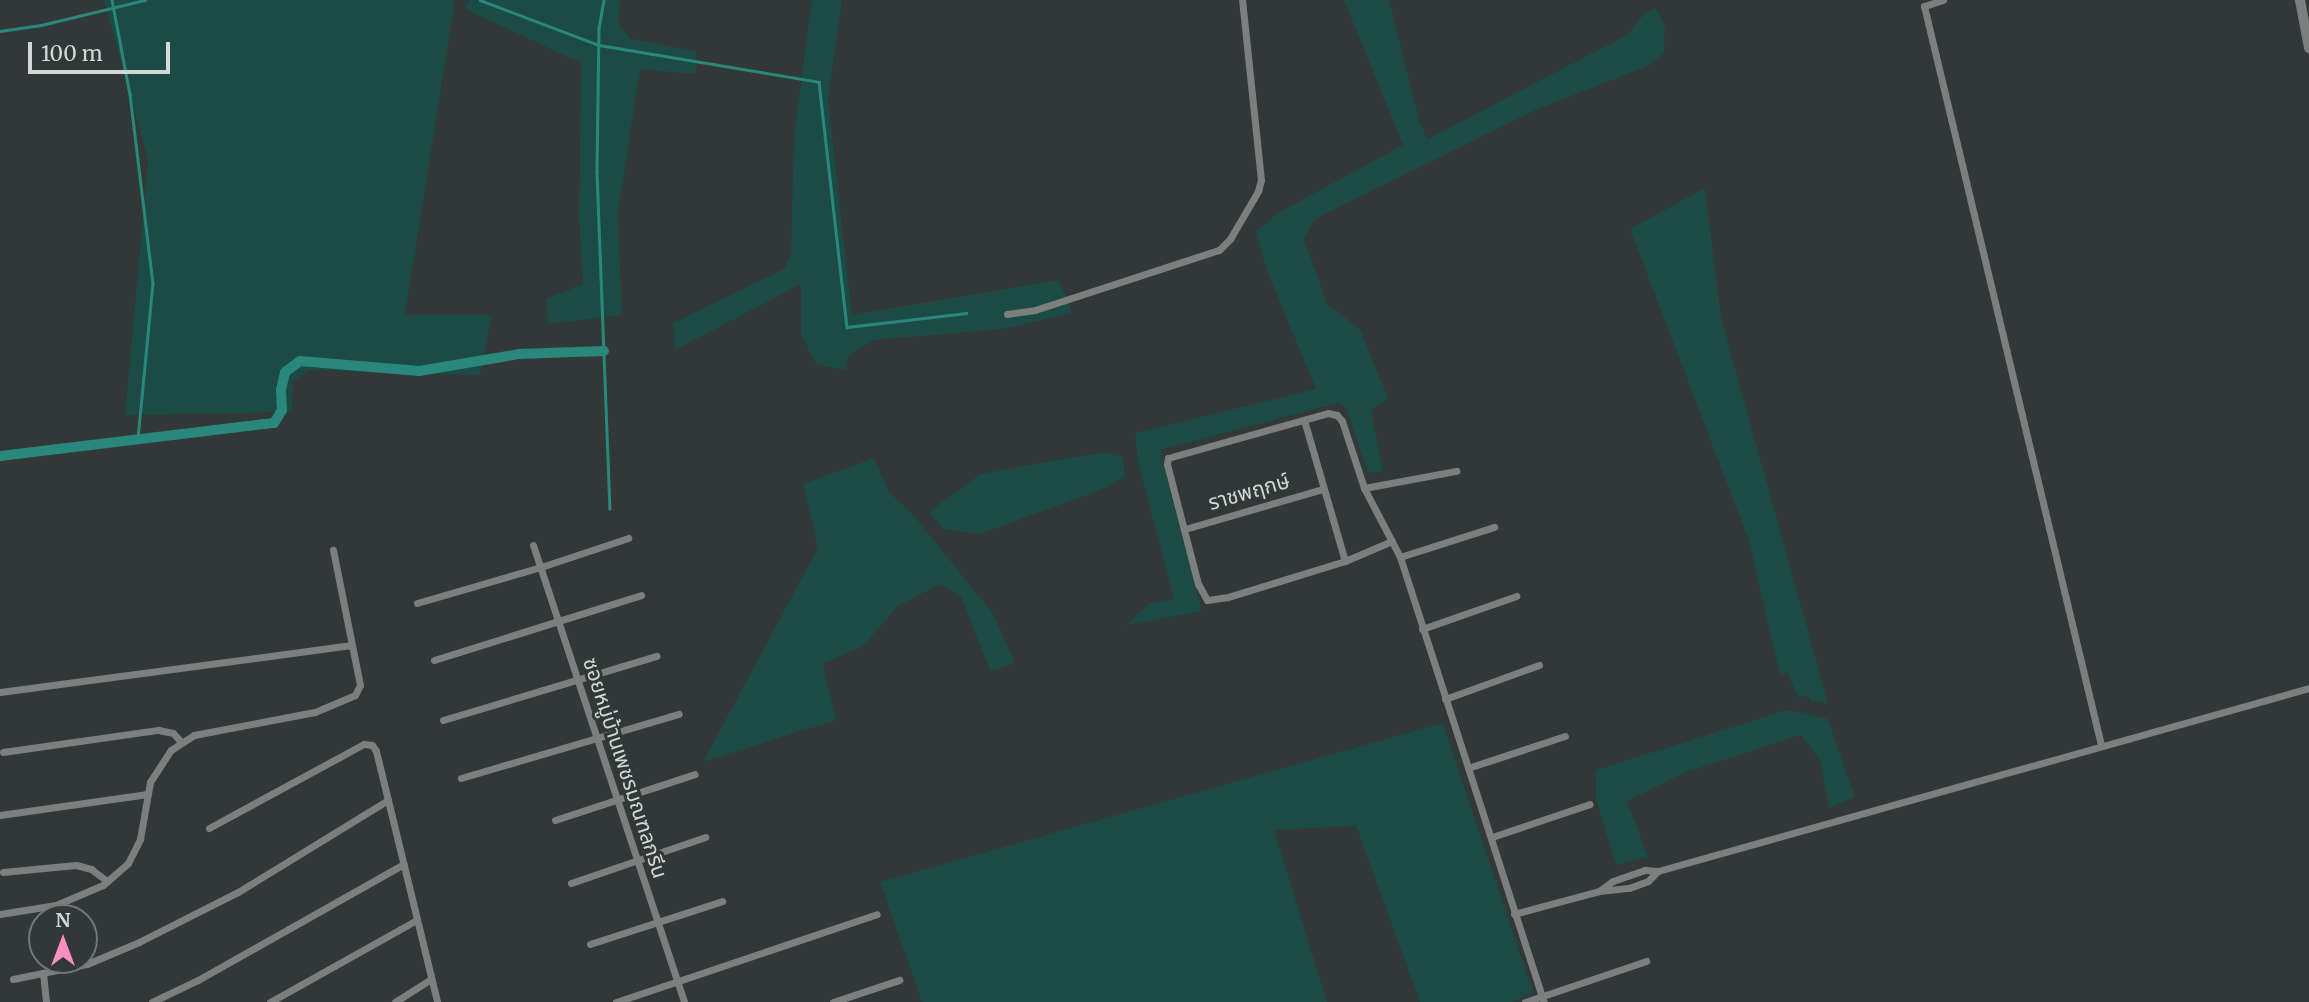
<!DOCTYPE html>
<meta charset="utf-8">
<style>
body{margin:0}
#map{position:relative;width:2309px;height:1002px;overflow:hidden;background:#313837;font-family:Merriweather,"Noto Sans Thai",serif}
div>[style]{position:absolute}
.green>*{inset:0;background:#1b4b44}
.stream>*{height:2.5px;margin:-1.25px;padding:0 1.25px;transform-origin:1.25px;border-radius:1.25px;background:#29887b}
.canal>*{height:10px;margin:-5px;padding:0 5px;transform-origin:5px;border-radius:5px;background:#29887b}
.minor>*{height:7px;margin:-3.5px;padding:0 3.5px;transform-origin:3.5px;border-radius:3.5px;background:#7b7f7e}
.tertiary>*{height:10px;margin:-5px;padding:0 5px;transform-origin:5px;border-radius:5px;background:#7b7f7e}
span{translate:-50% -50%;white-space:nowrap;text-align:center;line-height:1.15;-webkit-text-stroke:6px #313837;paint-order:stroke}
.street-label{font-size:21px;color:#d3d8d7}
.north{position:absolute;left:28px;top:904px;width:70px;height:70px;box-sizing:border-box;background:#313837;border:2px solid #727877;border-radius:50%;rotate:0deg;font-size:19px;font-weight:700;line-height:28px;text-align:center;color:#d3d8d7}
.north::after{content:'';display:block;margin:auto;width:24px;height:32px;background:#fc8fc1;clip-path:polygon(50% 0,100% 100%,50% 72%,0 100%)}
.scale{position:absolute;left:28px;top:42px;width:142px;height:32px;box-sizing:border-box;border:4px solid #d3d8d7;border-top:0;padding-left:9px;font-size:21px;line-height:24px;white-space:nowrap;color:#d3d8d7;-webkit-text-stroke:5px #313837;paint-order:stroke}
</style>
<div id="map">
<div class="green">
<i style="clip-path:polygon(104px 0,455px 0,405px 315px,492px 315px,480px 375px,309px 370px,293px 381px,292px 412px,125px 415px,148px 160px)"></i>
<i style="clip-path:polygon(469px 0,621px 0,618px 24px,631px 39px,696px 51px,696px 74px,640px 69px,618px 213px,622px 315px,548px 324px,546px 299px,583px 284px,579px 218px,581px 63px,465px 9px)"></i>
<i style="clip-path:polygon(812px 0,842px 0,828px 99px,852px 315px,1059px 280px,1072px 313px,1003px 329px,873px 340px,849px 355px,845px 370px,816px 364px,801px 335px,801px 284px,675px 350px,673px 323px,784px 269px,791px 255px,794px 134px)"></i>
<i style="clip-path:polygon(1344px 0,1389px 0,1420px 124px,1428px 139px,1627px 35px,1644px 14px,1656px 8px,1665px 26px,1664px 52px,1650px 65px,1533px 111px,1315px 219px,1304px 239px,1327px 304px,1360px 329px,1388px 398px,1371px 411px,1383px 472px,1368px 473px,1346px 408px,1338px 403px,1160px 450px,1202px 611px,1126px 625px,1150px 603px,1174px 599px,1138px 462px,1135px 433px,1316px 389px,1267px 271px,1256px 232px,1278px 213px,1403px 145px)"></i>
<i style="clip-path:polygon(1705px 188px,1721px 318px,1828px 703px,1811px 701px,1808px 695px,1798px 698px,1787px 671px,1780px 676px,1749px 541px,1630px 229px)"></i>
<i style="clip-path:polygon(1104px 452px,1123px 457px,1125px 476px,1106px 488px,980px 534px,943px 529px,929px 512px,980px 474px)"></i>
<i style="clip-path:polygon(874px 458px,889px 492px,915px 517px,993px 614px,1015px 663px,990px 671px,961px 596px,940px 584px,898px 606px,863px 646px,823px 664px,836px 720px,703px 762px,818px 548px,803px 484px)"></i>
<i style="clip-path:polygon(1787px 710px,1828px 719px,1855px 797px,1829px 808px,1820px 760px,1801px 735px,1686px 772px,1627px 801px,1648px 857px,1616px 865px,1596px 800px,1596px 770px)"></i>
<i style="clip-path:polygon(1443px 723px,1533px 992px,1512px 1002px,1420px 1002px,1356px 826px,1274px 830px,1327px 1002px,922px 1002px,880px 882px)"></i>
</div>
<div class="stream">
<i style="left:112px;top:0;width:96px;rotate:79.2deg"></i>
<i style="left:130px;top:94px;width:190px;rotate:83.1deg"></i>
<i style="left:153px;top:283px;width:156px;rotate:95.5deg"></i>
<i style="left:480px;top:0;width:127px;rotate:20.7deg"></i>
<i style="left:599px;top:45px;width:223px;rotate:9.5deg"></i>
<i style="left:819px;top:82px;width:247px;rotate:83.5deg"></i>
<i style="left:847px;top:327px;width:120px;rotate:-6.7deg"></i>
<i style="left:604px;top:0;width:28px;rotate:100deg"></i>
<i style="left:599px;top:28px;width:144px;rotate:90.8deg"></i>
<i style="left:597px;top:172px;width:337px;rotate:87.8deg"></i>
<i style="left:0;top:31px;width:41px;rotate:-8.3deg"></i>
<i style="left:41px;top:25px;width:107px;rotate:-13.5deg"></i>
</div>
<div class="canal">
<i style="left:0;top:456px;width:276px;rotate:-6.9deg"></i>
<i style="left:274px;top:423px;width:15px;rotate:-58deg"></i>
<i style="left:282px;top:410px;width:20px;rotate:-93deg"></i>
<i style="left:281px;top:390px;width:18px;rotate:-77deg"></i>
<i style="left:285px;top:372px;width:19px;rotate:-36deg"></i>
<i style="left:300px;top:361px;width:119px;rotate:4.8deg"></i>
<i style="left:419px;top:371px;width:101px;rotate:-9.6deg"></i>
<i style="left:519px;top:354px;width:85px;rotate:-2deg"></i>
</div>
<div class="minor">
<i style="left:1943px;top:0;width:20px;rotate:162deg"></i>
<i style="left:1924px;top:6px;width:760px;rotate:76.53deg"></i>
<i style="left:1007px;top:314px;width:28px;rotate:-8deg"></i>
<i style="left:1035px;top:310px;width:194px;rotate:-18.1deg"></i>
<i style="left:1219px;top:250px;width:16px;rotate:-45deg"></i>
<i style="left:1230px;top:239px;width:56px;rotate:-59.7deg"></i>
<i style="left:1258px;top:191px;width:11px;rotate:-75deg"></i>
<i style="left:1261px;top:180px;width:181px;rotate:-96deg"></i>
<i style="left:1304px;top:420px;width:147px;rotate:73.8deg"></i>
<i style="left:1364px;top:488px;width:78px;rotate:62.4deg"></i>
<i style="left:1400px;top:557px;width:468px;rotate:72.1deg"></i>
<i style="left:1185px;top:529px;width:144px;rotate:-16.2deg"></i>
<i style="left:1392px;top:541px;width:51px;rotate:156.9deg"></i>
<i style="left:1345px;top:561px;width:122px;rotate:162.9deg"></i>
<i style="left:1228px;top:597px;width:21px;rotate:172deg"></i>
<i style="left:1207px;top:600px;width:18px;rotate:-119deg"></i>
<i style="left:1198px;top:584px;width:124px;rotate:-104.5deg"></i>
<i style="left:1167px;top:464px;width:6px;rotate:-81deg"></i>
<i style="left:1168px;top:458px;width:166px;rotate:-15.7deg"></i>
<i style="left:1328px;top:413px;width:9px;rotate:13deg"></i>
<i style="left:1337px;top:415px;width:8px;rotate:50deg"></i>
<i style="left:1342px;top:421px;width:71px;rotate:71.8deg"></i>
<i style="left:1364px;top:488px;width:94px;rotate:-10.5deg"></i>
<i style="left:533px;top:545px;width:481px;rotate:71.7deg"></i>
<i style="left:1400px;top:557px;width:99px;rotate:-17.7deg"></i>
<i style="left:417px;top:603px;width:129px;rotate:-16.2deg"></i>
<i style="left:541px;top:567px;width:92px;rotate:-18.4deg"></i>
<i style="left:1422px;top:629px;width:100px;rotate:-19.3deg"></i>
<i style="left:434px;top:660px;width:217px;rotate:-17.4deg"></i>
<i style="left:0;top:692px;width:355px;rotate:-7.6deg"></i>
<i style="left:1445px;top:699px;width:100px;rotate:-19.9deg"></i>
<i style="left:443px;top:720px;width:223px;rotate:-16.7deg"></i>
<i style="left:3px;top:752px;width:157px;rotate:-8.1deg"></i>
<i style="left:158px;top:730px;width:15px;rotate:11deg"></i>
<i style="left:173px;top:733px;width:13px;rotate:48deg"></i>
<i style="left:1468px;top:768px;width:102px;rotate:-18.3deg"></i>
<i style="left:461px;top:778px;width:227px;rotate:-16.4deg"></i>
<i style="left:0;top:815px;width:149px;rotate:-8.1deg"></i>
<i style="left:555px;top:820px;width:147px;rotate:-18.2deg"></i>
<i style="left:209px;top:828px;width:176px;rotate:-28.5deg"></i>
<i style="left:364px;top:744px;width:8px;rotate:7deg"></i>
<i style="left:372px;top:745px;width:7px;rotate:56deg"></i>
<i style="left:376px;top:751px;width:258px;rotate:76.3deg"></i>
<i style="left:1492px;top:837px;width:103px;rotate:-18.6deg"></i>
<i style="left:3px;top:872px;width:73px;rotate:-5.5deg"></i>
<i style="left:76px;top:865px;width:16px;rotate:15deg"></i>
<i style="left:91px;top:869px;width:20px;rotate:37deg"></i>
<i style="left:571px;top:883px;width:142px;rotate:-18.9deg"></i>
<i style="left:1599px;top:891px;width:17px;rotate:-36deg"></i>
<i style="left:1613px;top:881px;width:34px;rotate:-19deg"></i>
<i style="left:1645px;top:870px;width:13px;rotate:4deg"></i>
<i style="left:1658px;top:871px;width:676px;rotate:-15.7deg"></i>
<i style="left:0;top:914px;width:57px;rotate:-9.1deg"></i>
<i style="left:56px;top:905px;width:51px;rotate:-23.1deg"></i>
<i style="left:103px;top:885px;width:33px;rotate:-41deg"></i>
<i style="left:128px;top:863px;width:27px;rotate:-63deg"></i>
<i style="left:140px;top:839px;width:58px;rotate:-80deg"></i>
<i style="left:150px;top:782px;width:38px;rotate:-57deg"></i>
<i style="left:171px;top:750px;width:27px;rotate:-33deg"></i>
<i style="left:194px;top:735px;width:123px;rotate:-10.8deg"></i>
<i style="left:315px;top:712px;width:43px;rotate:-23deg"></i>
<i style="left:355px;top:695px;width:11px;rotate:-63deg"></i>
<i style="left:360px;top:685px;width:138px;rotate:-101.3deg"></i>
<i style="left:1514px;top:914px;width:88px;rotate:-15.1deg"></i>
<i style="left:1599px;top:891px;width:30px;rotate:-6deg"></i>
<i style="left:1629px;top:888px;width:20px;rotate:-20deg"></i>
<i style="left:1648px;top:881px;width:14px;rotate:-45deg"></i>
<i style="left:590px;top:944px;width:139px;rotate:-18deg"></i>
<i style="left:43px;top:973px;width:29px;rotate:84deg"></i>
<i style="left:13px;top:979px;width:76px;rotate:-11.5deg"></i>
<i style="left:87px;top:964px;width:56px;rotate:-22.9deg"></i>
<i style="left:139px;top:942px;width:111px;rotate:-26.8deg"></i>
<i style="left:238px;top:892px;width:176px;rotate:-31.5deg"></i>
<i style="left:152px;top:1002px;width:51px;rotate:-25.6deg"></i>
<i style="left:198px;top:980px;width:236px;rotate:-29.4deg"></i>
<i style="left:270px;top:1002px;width:168px;rotate:-29.2deg"></i>
<i style="left:395px;top:1002px;width:43px;rotate:-32.6deg"></i>
<i style="left:616px;top:1002px;width:275px;rotate:-18.6deg"></i>
<i style="left:833px;top:1002px;width:70px;rotate:-18.4deg"></i>
<i style="left:1525px;top:1002px;width:128px;rotate:-18.7deg"></i>
</div>
<div class="tertiary">
<i style="left:2300px;top:0;width:49px;rotate:79.4deg"></i>
</div>
<div class="street-label">
<span style="left:1249px;top:492px;rotate:-16deg">ราชพฤกษ์</span>
<span style="left:625px;top:768px;rotate:72deg">ซอยหมู่บ้านเพชรมณฑลกรีน</span>
</div>
<div class="north">N</div>
<div class="scale">100 m</div>
</div>
